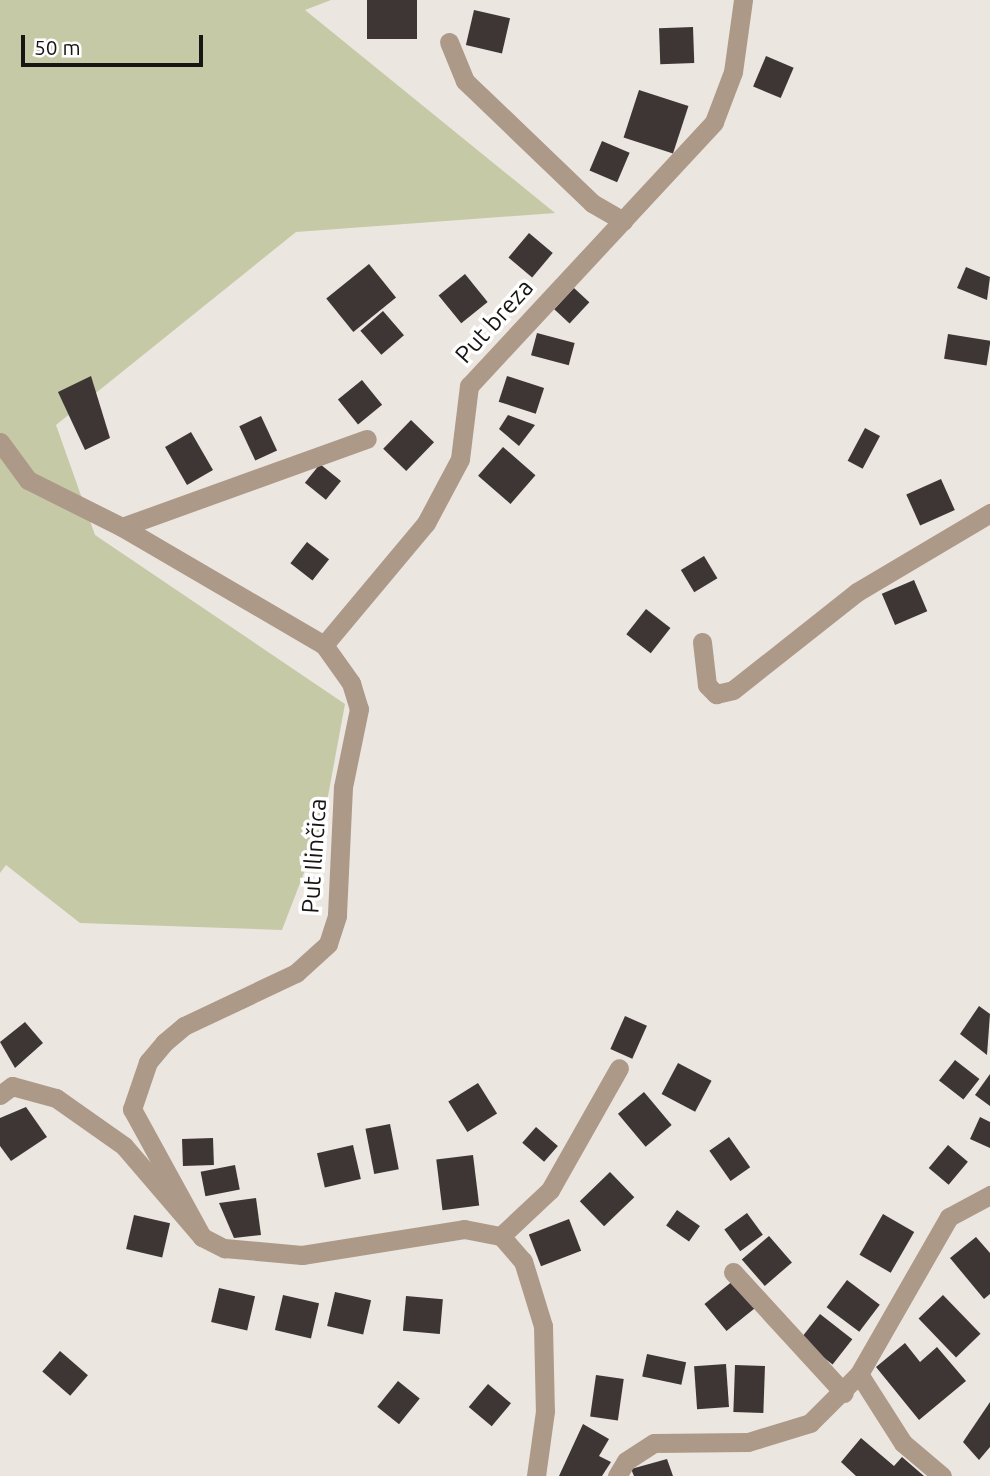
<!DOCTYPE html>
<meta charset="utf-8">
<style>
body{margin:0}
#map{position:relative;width:990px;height:1476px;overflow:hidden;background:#ebe6e0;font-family:Ubuntu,sans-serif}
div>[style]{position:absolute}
.green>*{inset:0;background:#c5c9a5}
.building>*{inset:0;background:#3d3635;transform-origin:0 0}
.minor>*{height:19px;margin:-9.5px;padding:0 9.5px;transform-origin:9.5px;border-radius:9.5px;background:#ad9988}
span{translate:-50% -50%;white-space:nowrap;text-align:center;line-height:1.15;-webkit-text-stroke:7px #fff;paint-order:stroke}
.street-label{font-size:24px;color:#171614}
.scale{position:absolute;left:21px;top:35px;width:182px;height:32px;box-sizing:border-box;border:4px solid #171614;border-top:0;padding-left:9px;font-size:21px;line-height:24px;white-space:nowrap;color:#171614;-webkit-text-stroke:5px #fff;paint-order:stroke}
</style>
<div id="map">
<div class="green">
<i style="clip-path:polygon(0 0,331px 0,305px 10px,555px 213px,296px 232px,56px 425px,95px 535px,345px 704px,323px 823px,282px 930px,80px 923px,6px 865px,0 873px)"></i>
</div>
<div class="building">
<i style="left:417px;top:0;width:39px;height:50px;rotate:90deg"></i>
<i style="left:474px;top:10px;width:37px;height:36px;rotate:13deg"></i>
<i style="left:693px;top:27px;width:36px;height:34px;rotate:88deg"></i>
<i style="left:766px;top:56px;width:30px;height:33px;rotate:23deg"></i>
<i style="left:639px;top:90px;width:52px;height:50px;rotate:18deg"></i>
<i style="left:602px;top:141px;width:30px;height:32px;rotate:23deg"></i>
<i style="left:529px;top:233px;width:31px;height:32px;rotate:40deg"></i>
<i style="left:369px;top:264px;width:43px;height:55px;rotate:51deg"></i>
<i style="clip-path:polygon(966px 267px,990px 277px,987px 300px,957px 288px)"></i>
<i style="left:465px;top:274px;width:36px;height:34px;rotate:51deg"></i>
<i style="left:574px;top:288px;width:21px;height:29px;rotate:43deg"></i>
<i style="left:383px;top:311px;width:32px;height:30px;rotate:49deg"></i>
<i style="left:537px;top:333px;width:39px;height:23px;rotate:15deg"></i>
<i style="left:948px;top:334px;width:43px;height:25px;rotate:9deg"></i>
<i style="clip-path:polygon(91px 376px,110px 438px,85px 450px,58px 392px)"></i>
<i style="left:507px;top:376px;width:39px;height:27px;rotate:18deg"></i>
<i style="left:362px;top:380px;width:32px;height:31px;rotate:51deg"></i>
<i style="clip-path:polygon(508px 415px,535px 425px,519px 446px,499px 429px)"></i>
<i style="left:261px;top:416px;width:38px;height:24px;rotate:65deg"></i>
<i style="left:411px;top:420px;width:32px;height:40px;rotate:44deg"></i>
<i style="left:865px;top:428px;width:17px;height:37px;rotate:28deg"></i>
<i style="left:191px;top:432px;width:44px;height:30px;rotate:60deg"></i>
<i style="left:503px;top:447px;width:43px;height:38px;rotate:41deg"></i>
<i style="left:320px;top:464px;width:27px;height:24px;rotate:39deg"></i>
<i style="left:941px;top:479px;width:34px;height:38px;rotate:66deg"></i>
<i style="left:307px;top:542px;width:28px;height:27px;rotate:38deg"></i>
<i style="left:704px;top:556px;width:26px;height:27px;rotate:59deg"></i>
<i style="left:914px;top:580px;width:34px;height:35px;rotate:67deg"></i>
<i style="left:646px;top:609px;width:31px;height:32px;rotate:38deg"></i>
<i style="clip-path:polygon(979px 1006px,990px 1014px,987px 1055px,960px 1034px)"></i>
<i style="left:625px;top:1016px;width:24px;height:36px;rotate:24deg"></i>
<i style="clip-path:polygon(25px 1022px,43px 1043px,15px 1068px,0 1042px)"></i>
<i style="left:955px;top:1060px;width:31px;height:26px;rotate:38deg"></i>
<i style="left:678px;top:1063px;width:38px;height:35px;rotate:28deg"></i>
<i style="clip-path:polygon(990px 1074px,990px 1106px,975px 1095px)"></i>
<i style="left:478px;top:1083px;width:36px;height:35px;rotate:58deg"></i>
<i style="left:644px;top:1092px;width:43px;height:34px;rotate:50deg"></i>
<i style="clip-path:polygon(26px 1107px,47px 1137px,11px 1161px,0 1146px,0 1118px)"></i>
<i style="clip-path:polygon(980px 1117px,990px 1122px,990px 1148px,970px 1139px)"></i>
<i style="left:390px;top:1124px;width:46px;height:25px;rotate:79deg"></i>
<i style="left:536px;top:1127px;width:29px;height:21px;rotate:41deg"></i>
<i style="left:729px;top:1137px;width:37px;height:24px;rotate:55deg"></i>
<i style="left:213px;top:1138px;width:27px;height:31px;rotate:88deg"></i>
<i style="left:353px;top:1145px;width:35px;height:37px;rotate:77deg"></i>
<i style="left:948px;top:1145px;width:26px;height:30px;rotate:40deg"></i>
<i style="left:473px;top:1155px;width:51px;height:37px;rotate:83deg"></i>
<i style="left:235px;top:1165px;width:25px;height:35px;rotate:79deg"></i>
<i style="left:610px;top:1172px;width:35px;height:42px;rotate:46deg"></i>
<i style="clip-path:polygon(256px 1198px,261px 1235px,234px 1238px,219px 1203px)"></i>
<i style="left:677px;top:1210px;width:28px;height:19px;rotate:35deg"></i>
<i style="left:747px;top:1213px;width:27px;height:28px;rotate:54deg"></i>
<i style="left:883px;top:1214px;width:36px;height:47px;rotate:30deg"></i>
<i style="left:134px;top:1215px;width:37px;height:35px;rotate:13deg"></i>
<i style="left:569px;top:1219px;width:34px;height:43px;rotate:69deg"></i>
<i style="left:769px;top:1236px;width:35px;height:36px;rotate:49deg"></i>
<i style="clip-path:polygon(976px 1237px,990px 1253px,990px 1294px,984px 1299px,950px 1258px)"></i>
<i style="left:734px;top:1280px;width:35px;height:38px;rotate:51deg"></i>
<i style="left:847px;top:1280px;width:41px;height:34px;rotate:37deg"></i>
<i style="left:219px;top:1288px;width:37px;height:35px;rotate:13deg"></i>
<i style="left:335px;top:1292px;width:37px;height:35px;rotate:13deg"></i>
<i style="left:283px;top:1295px;width:37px;height:36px;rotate:13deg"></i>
<i style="left:943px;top:1295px;width:54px;height:34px;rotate:46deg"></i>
<i style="left:406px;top:1296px;width:37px;height:35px;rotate:5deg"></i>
<i style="left:820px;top:1314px;width:41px;height:32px;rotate:38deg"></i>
<i style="clip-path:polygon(905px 1343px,920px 1362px,937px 1347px,966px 1381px,919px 1420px,876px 1367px)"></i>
<i style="left:60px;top:1351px;width:37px;height:27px;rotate:41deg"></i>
<i style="left:647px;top:1354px;width:40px;height:23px;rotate:12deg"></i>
<i style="left:726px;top:1364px;width:43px;height:32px;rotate:86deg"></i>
<i style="left:735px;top:1365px;width:30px;height:47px;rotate:2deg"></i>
<i style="left:596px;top:1375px;width:28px;height:42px;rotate:8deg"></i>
<i style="left:398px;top:1381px;width:28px;height:33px;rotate:39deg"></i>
<i style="left:488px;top:1384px;width:30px;height:30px;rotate:40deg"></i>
<i style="clip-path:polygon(990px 1402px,990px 1447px,979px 1460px,963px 1442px)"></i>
<i style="clip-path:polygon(583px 1424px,609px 1439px,599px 1456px,611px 1462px,602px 1476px,559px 1476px)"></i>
<i style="clip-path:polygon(861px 1438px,894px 1466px,902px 1457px,924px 1476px,856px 1476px,841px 1462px)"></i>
<i style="clip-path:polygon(667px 1459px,673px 1476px,634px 1476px,631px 1469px)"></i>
</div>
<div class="minor">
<i style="left:449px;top:42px;width:42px;rotate:67.7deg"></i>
<i style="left:465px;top:81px;width:176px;rotate:43.8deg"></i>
<i style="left:592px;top:203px;width:36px;rotate:30deg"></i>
<i style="left:0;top:442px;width:47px;rotate:53.6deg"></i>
<i style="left:28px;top:480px;width:105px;rotate:26.6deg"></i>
<i style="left:122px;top:527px;width:234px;rotate:30.3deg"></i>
<i style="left:324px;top:645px;width:47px;rotate:54.6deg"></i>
<i style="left:351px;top:683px;width:27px;rotate:73deg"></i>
<i style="left:359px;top:709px;width:80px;rotate:101.6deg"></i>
<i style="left:343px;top:787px;width:129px;rotate:92.7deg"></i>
<i style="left:337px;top:916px;width:29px;rotate:108deg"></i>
<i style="left:328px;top:944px;width:43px;rotate:137.8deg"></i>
<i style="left:296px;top:973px;width:124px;rotate:154.7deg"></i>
<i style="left:184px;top:1026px;width:26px;rotate:140deg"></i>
<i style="left:164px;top:1043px;width:25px;rotate:130deg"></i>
<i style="left:148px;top:1062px;width:50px;rotate:108.8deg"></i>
<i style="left:132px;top:1109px;width:146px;rotate:61.3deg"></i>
<i style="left:122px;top:527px;width:260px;rotate:-19.8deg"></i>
<i style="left:702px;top:642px;width:43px;rotate:83.4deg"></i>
<i style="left:707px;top:685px;width:13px;rotate:45deg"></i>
<i style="left:716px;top:694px;width:17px;rotate:-13deg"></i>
<i style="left:733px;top:690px;width:158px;rotate:-38.3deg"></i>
<i style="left:857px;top:592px;width:155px;rotate:-30.7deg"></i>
<i style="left:324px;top:645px;width:159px;rotate:-50.1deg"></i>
<i style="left:426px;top:523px;width:72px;rotate:-62deg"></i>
<i style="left:460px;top:459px;width:74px;rotate:-83deg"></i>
<i style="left:469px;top:386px;width:360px;rotate:-47.1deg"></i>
<i style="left:714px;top:122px;width:53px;rotate:-69.2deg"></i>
<i style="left:733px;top:72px;width:73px;rotate:-82.1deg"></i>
<i style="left:0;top:1095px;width:15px;rotate:-37deg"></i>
<i style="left:12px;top:1086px;width:46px;rotate:15.3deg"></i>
<i style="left:56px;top:1098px;width:83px;rotate:35.2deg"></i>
<i style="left:124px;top:1146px;width:120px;rotate:49.4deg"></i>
<i style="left:202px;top:1237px;width:25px;rotate:27deg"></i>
<i style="left:224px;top:1248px;width:78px;rotate:5.1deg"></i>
<i style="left:302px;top:1255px;width:164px;rotate:-9.1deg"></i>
<i style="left:464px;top:1229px;width:38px;rotate:11deg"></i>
<i style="left:501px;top:1236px;width:33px;rotate:49deg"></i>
<i style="left:523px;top:1261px;width:68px;rotate:72.9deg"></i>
<i style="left:543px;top:1326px;width:85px;rotate:88.7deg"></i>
<i style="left:545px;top:1411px;width:66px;rotate:97.9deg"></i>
<i style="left:501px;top:1236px;width:67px;rotate:-43.2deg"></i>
<i style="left:550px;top:1190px;width:140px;rotate:-60.5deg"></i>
<i style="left:733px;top:1272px;width:164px;rotate:47.5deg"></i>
<i style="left:859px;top:1374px;width:82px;rotate:57.5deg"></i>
<i style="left:903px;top:1443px;width:51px;rotate:40.2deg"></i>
<i style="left:617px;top:1476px;width:17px;rotate:-59deg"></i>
<i style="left:626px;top:1461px;width:33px;rotate:-33deg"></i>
<i style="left:654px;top:1443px;width:94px;rotate:-0.6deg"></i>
<i style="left:748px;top:1442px;width:65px;rotate:-17deg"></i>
<i style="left:810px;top:1423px;width:69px;rotate:-45deg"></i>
<i style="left:859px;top:1374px;width:181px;rotate:-60.2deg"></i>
<i style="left:949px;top:1217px;width:47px;rotate:-28.2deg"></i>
</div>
<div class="street-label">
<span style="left:494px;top:321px;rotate:-48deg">Put breza</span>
<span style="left:314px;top:856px;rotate:-86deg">Put Ilinčica</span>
</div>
<div class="scale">50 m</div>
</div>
